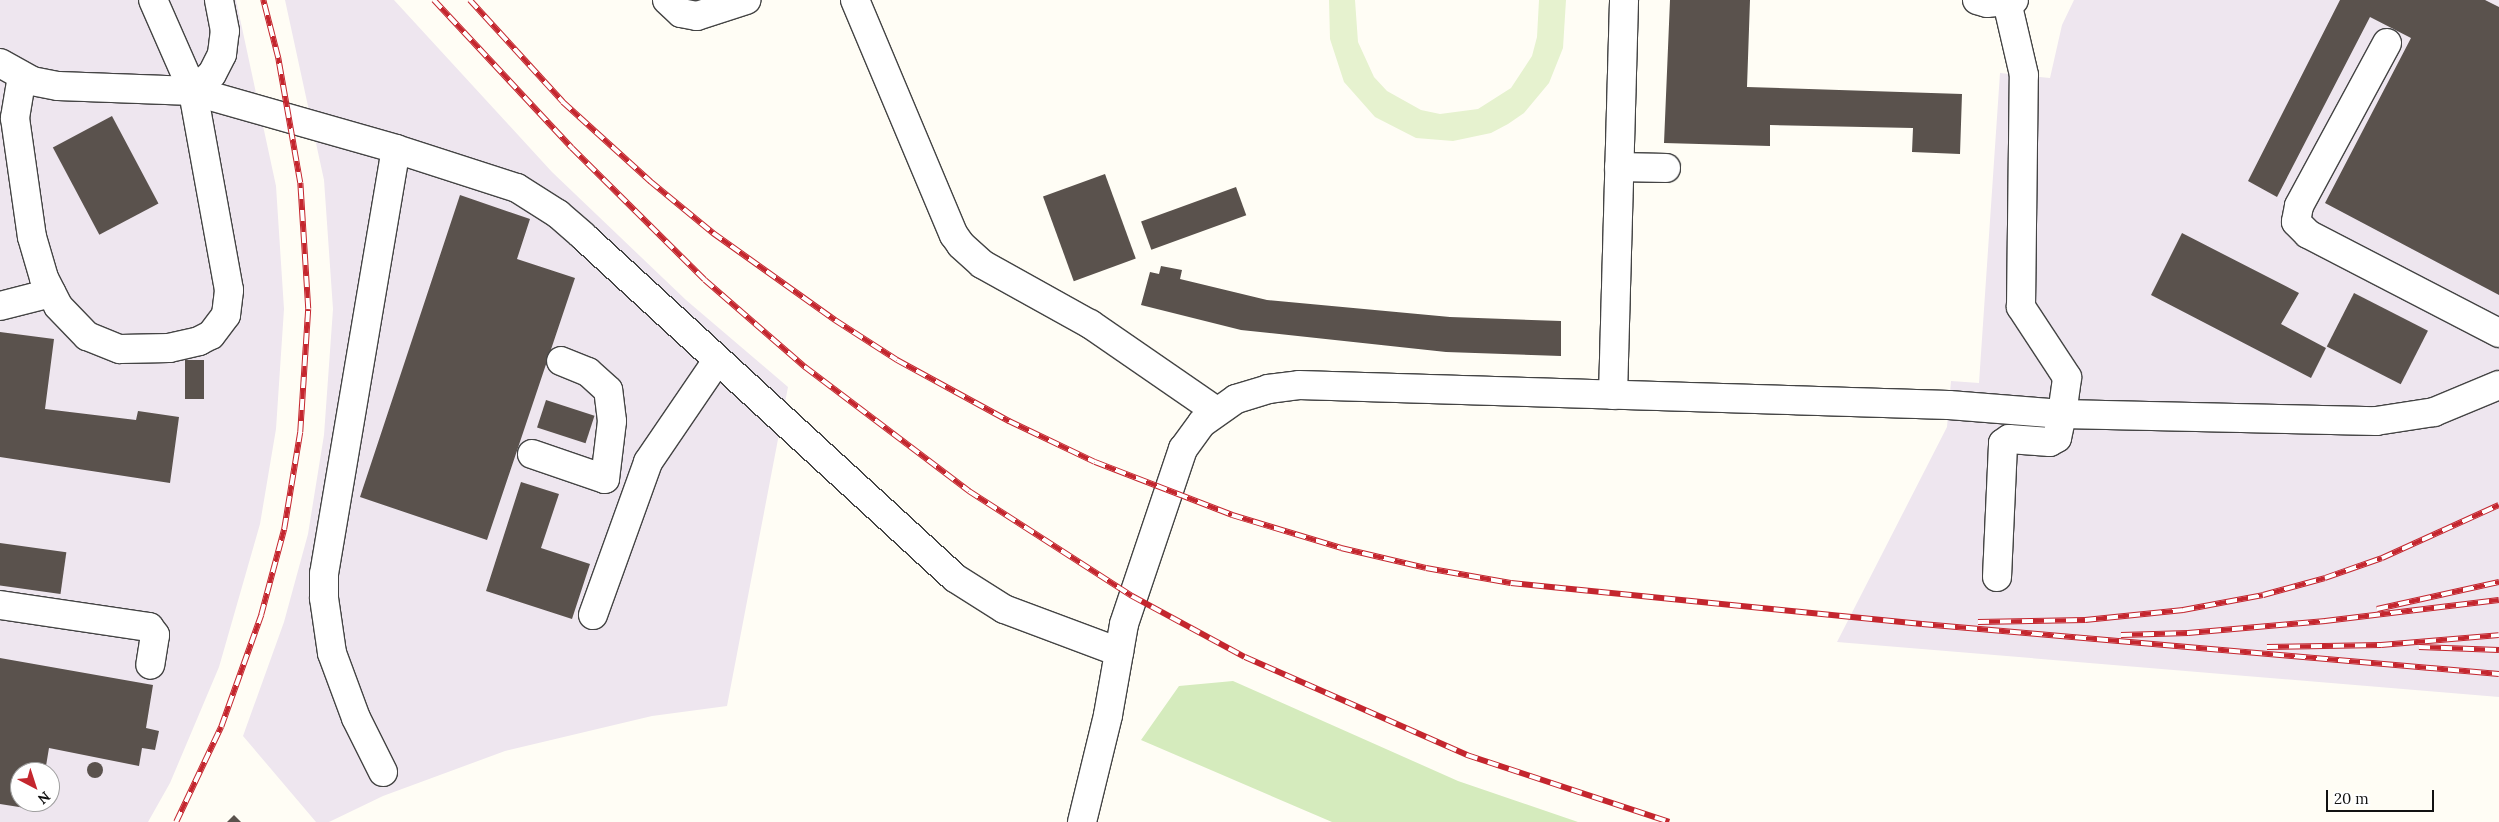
<!DOCTYPE html>
<style>
body{margin:0}
#map{position:relative;width:2499px;height:822px;overflow:hidden;background:#fffdf5;font-family:Lora,serif}
div>[style]{position:absolute}
.industrial>*{inset:0;background:#eee6ef}
.green>*{inset:0;background:#d5ebbd}
.pitch>*{inset:0;background:#e6f2cf}
.building>*{inset:0;background:#5a524d;transform-origin:0 0}
.round{border-radius:50%}
.roads{filter:drop-shadow(1px 0 #444) drop-shadow(-1px 0 #444) drop-shadow(0 1px #444) drop-shadow(0 -1px #444)}
.minor>*{height:28px;margin:-14px;padding:0 14px;transform-origin:14px;border-radius:14px;background:#fff}
.rail>*{height:5.5px;margin-top:-2.75px;transform-origin:0;background:repeating-linear-gradient(90deg,#fff 0 11px,#c4262e 0 22px);box-sizing:border-box;border-block:1px solid #c4262e}
span{translate:-50% -50%;white-space:nowrap;text-align:center;line-height:1.15;-webkit-text-stroke:5px #fff;paint-order:stroke}
.north{position:absolute;left:10px;top:762px;width:50px;height:50px;box-sizing:border-box;background:#fff;border:1px solid #a0a0a0;border-radius:50%;rotate:140deg;font-size:14px;font-weight:700;line-height:20px;text-align:center;color:#111}
.north::after{content:'';display:block;margin:auto;width:18px;height:22px;background:#c4262e;clip-path:polygon(50% 0,100% 100%,50% 72%,0 100%)}
.scale{position:absolute;left:2326px;top:790px;width:108px;height:22px;box-sizing:border-box;border:2px solid #111;border-top:0;padding-left:6px;font-size:15px;line-height:18px;white-space:nowrap;color:#111;-webkit-text-stroke:4px #fff;paint-order:stroke}
</style>
<div id="map">
<div class="industrial">
<i style="clip-path:polygon(evenodd,0 0,236px 0,276px 186px,284px 309px,276px 429px,260px 524px,219px 667px,170px 783px,148px 822px,0 822px,0 0,20px 772px,50px 772px,50px 802px,20px 802px,20px 772px)"></i>
<i style="clip-path:polygon(285px 0,394px 0,552px 172px,686px 300px,788px 387px,727px 706px,652px 716px,505px 751px,383px 796px,329px 822px,316px 822px,243px 736px,284px 622px,308px 534px,324px 435px,333px 309px,324px 180px)"></i>
<i style="clip-path:polygon(2074px 0,2499px 0,2499px 697px,1837px 642px,1947px 427px,1951px 381px,1979px 383px,2000px 73px,2050px 78px,2062px 25px)"></i>
</div>
<div class="green">
<i style="clip-path:polygon(1233px 681px,1458px 781px,1578px 822px,1332px 822px,1141px 740px,1179px 686px)"></i>
</div>
<div class="pitch">
<i style="clip-path:polygon(1329px 0,1355px 0,1358px 42px,1374px 77px,1387px 91px,1421px 110px,1440px 114px,1478px 109px,1511px 88px,1532px 56px,1537px 37px,1539px 0,1566px 0,1563px 48px,1549px 83px,1524px 113px,1508px 124px,1491px 133px,1453px 141px,1416px 138px,1375px 117px,1344px 82px,1330px 39px)"></i>
</div>
<div class="building">
<i style="clip-path:polygon(1670px 0,1750px 0,1747px 87px,1962px 94px,1960px 154px,1912px 152px,1913px 128px,1770px 125px,1770px 146px,1664px 143px)"></i>
<i style="clip-path:polygon(2340px 0,2485px 0,2499px 7px,2499px 295px,2325px 203px,2411px 38px,2370px 17px,2277px 197px,2248px 181px)"></i>
<i style="left:112px;top:116px;width:99px;height:67px;rotate:62deg"></i>
<i style="left:1105px;top:174px;width:90px;height:66px;rotate:70deg"></i>
<i style="left:1236px;top:187px;width:30px;height:101px;rotate:70deg"></i>
<i style="clip-path:polygon(460px 195px,530px 219px,517px 259px,575px 278px,487px 540px,360px 497px)"></i>
<i style="clip-path:polygon(2182px 233px,2299px 293px,2281px 324px,2326px 348px,2311px 378px,2151px 295px)"></i>
<i style="clip-path:polygon(1161px 266px,1182px 270px,1180px 279px,1267px 300px,1450px 317px,1561px 321px,1561px 356px,1446px 352px,1241px 330px,1141px 305px,1150px 272px,1159px 274px)"></i>
<i style="left:2354px;top:293px;width:83px;height:60px;rotate:27deg"></i>
<i style="clip-path:polygon(0 332px,54px 339px,45px 409px,136px 420px,138px 411px,179px 417px,170px 483px,0 457px)"></i>
<i style="left:185px;top:360px;width:19px;height:39px"></i>
<i style="left:546px;top:400px;width:51px;height:29px;rotate:18deg"></i>
<i style="clip-path:polygon(521px 482px,559px 494px,541px 548px,590px 564px,572px 619px,486px 591px)"></i>
<i style="left:0;top:543px;width:67px;height:42px;rotate:8deg"></i>
<i style="clip-path:polygon(0 658px,153px 685px,146px 728px,159px 731px,155px 750px,142px 748px,139px 766px,49px 748px,45px 772px,20px 772px,20px 802px,39px 802px,38px 810px,0 804px)"></i>
<i class="round" style="left:87px;top:762px;width:16px;height:16px"></i>
<i style="clip-path:polygon(234px 815px,241px 822px,227px 822px)"></i>
</div>
<div class="roads">
<div class="minor">
<i style="left:667px;top:0;width:19px;rotate:43deg"></i>
<i style="left:681px;top:13px;width:16px;rotate:11deg"></i>
<i style="left:697px;top:16px;width:52px;rotate:-18.1deg"></i>
<i style="left:855px;top:0;width:255px;rotate:67.2deg"></i>
<i style="left:954px;top:235px;width:12px;rotate:55deg"></i>
<i style="left:961px;top:245px;width:28px;rotate:42deg"></i>
<i style="left:982px;top:264px;width:124px;rotate:29.1deg"></i>
<i style="left:1090px;top:324px;width:153px;rotate:34.6deg"></i>
<i style="left:1977px;top:0;width:10px;rotate:17deg"></i>
<i style="left:1987px;top:3px;width:27px;rotate:-6deg"></i>
<i style="left:2387px;top:43px;width:185px;rotate:118.4deg"></i>
<i style="left:2299px;top:206px;width:16px;rotate:101deg"></i>
<i style="left:2296px;top:222px;width:17px;rotate:45deg"></i>
<i style="left:2308px;top:234px;width:215px;rotate:27.4deg"></i>
<i style="left:0;top:63px;width:37px;rotate:29deg"></i>
<i style="left:32px;top:81px;width:26px;rotate:11deg"></i>
<i style="left:58px;top:86px;width:135px;rotate:2.1deg"></i>
<i style="left:193px;top:91px;width:211px;rotate:15.9deg"></i>
<i style="left:396px;top:149px;width:127px;rotate:17.9deg"></i>
<i style="left:517px;top:188px;width:49px;rotate:32.4deg"></i>
<i style="left:558px;top:214px;width:33px;rotate:41deg"></i>
<i style="left:583px;top:236px;width:505px;rotate:42.59deg"></i>
<i style="left:955px;top:578px;width:58px;rotate:32.3deg"></i>
<i style="left:1004px;top:609px;width:123px;rotate:20.5deg"></i>
<i style="left:22px;top:76px;width:43px;rotate:99.5deg"></i>
<i style="left:15px;top:118px;width:120px;rotate:81.9deg"></i>
<i style="left:32px;top:237px;width:43px;rotate:73.7deg"></i>
<i style="left:44px;top:278px;width:31px;rotate:63deg"></i>
<i style="left:58px;top:306px;width:42px;rotate:46deg"></i>
<i style="left:87px;top:336px;width:35px;rotate:22deg"></i>
<i style="left:120px;top:349px;width:49px;rotate:-1.2deg"></i>
<i style="left:169px;top:348px;width:31px;rotate:-13deg"></i>
<i style="left:199px;top:341px;width:13px;rotate:-27deg"></i>
<i style="left:211px;top:335px;width:25px;rotate:-53deg"></i>
<i style="left:226px;top:315px;width:25px;rotate:-83deg"></i>
<i style="left:229px;top:290px;width:202px;rotate:-100.3deg"></i>
<i style="left:193px;top:91px;width:99px;rotate:-113.7deg"></i>
<i style="left:193px;top:91px;width:25px;rotate:-42deg"></i>
<i style="left:212px;top:74px;width:22px;rotate:-63deg"></i>
<i style="left:222px;top:54px;width:23px;rotate:-83deg"></i>
<i style="left:225px;top:31px;width:32px;rotate:-101deg"></i>
<i style="left:1619px;top:167px;width:47px;rotate:1.2deg"></i>
<i style="left:0;top:306px;width:53px;rotate:-14.3deg"></i>
<i style="left:1613px;top:395px;width:395px;rotate:-88.4deg"></i>
<i style="left:532px;top:454px;width:77px;rotate:18.9deg"></i>
<i style="left:605px;top:479px;width:58px;rotate:-83.1deg"></i>
<i style="left:612px;top:421px;width:31px;rotate:-97deg"></i>
<i style="left:608px;top:390px;width:27px;rotate:-138deg"></i>
<i style="left:588px;top:372px;width:29px;rotate:-158deg"></i>
<i style="left:1997px;top:577px;width:134px;rotate:-87.4deg"></i>
<i style="left:2003px;top:443px;width:7px;rotate:-34deg"></i>
<i style="left:2009px;top:439px;width:41px;rotate:4.2deg"></i>
<i style="left:2050px;top:442px;width:8px;rotate:-30deg"></i>
<i style="left:2057px;top:438px;width:25px;rotate:-78deg"></i>
<i style="left:2062px;top:414px;width:314px;rotate:1.3deg"></i>
<i style="left:2376px;top:421px;width:59px;rotate:-8.8deg"></i>
<i style="left:2434px;top:412px;width:70px;rotate:-22.6deg"></i>
<i style="left:0;top:605px;width:151px;rotate:8.4deg"></i>
<i style="left:149px;top:627px;width:10px;rotate:53deg"></i>
<i style="left:155px;top:635px;width:30px;rotate:99deg"></i>
<i style="left:593px;top:615px;width:163px;rotate:-70.2deg"></i>
<i style="left:648px;top:462px;width:122px;rotate:-55.7deg"></i>
<i style="left:383px;top:772px;width:60px;rotate:-116.6deg"></i>
<i style="left:356px;top:718px;width:69px;rotate:-110.3deg"></i>
<i style="left:332px;top:653px;width:56px;rotate:-98.3deg"></i>
<i style="left:324px;top:598px;width:24px;rotate:-90deg"></i>
<i style="left:324px;top:574px;width:431px;rotate:-80.4deg"></i>
<i style="left:1082px;top:822px;width:110px;rotate:-76.3deg"></i>
<i style="left:1108px;top:715px;width:92px;rotate:-80deg"></i>
<i style="left:1124px;top:624px;width:185px;rotate:-71.4deg"></i>
<i style="left:1183px;top:449px;width:32px;rotate:-54deg"></i>
<i style="left:1202px;top:423px;width:42px;rotate:-35.2deg"></i>
<i style="left:1236px;top:399px;width:34px;rotate:-17deg"></i>
<i style="left:1268px;top:389px;width:31px;rotate:-7deg"></i>
<i style="left:1299px;top:385px;width:650px;rotate:1.76deg"></i>
<i style="left:1949px;top:405px;width:113px;rotate:4.6deg"></i>
<i style="left:2062px;top:414px;width:37px;rotate:-82deg"></i>
<i style="left:2067px;top:377px;width:84px;rotate:-123.3deg"></i>
<i style="left:2021px;top:307px;width:232px;rotate:-89.3deg"></i>
<i style="left:2024px;top:75px;width:75px;rotate:-103.1deg"></i>
</div>
</div>
<div class="rail">
<i style="left:434px;top:0;width:202px;rotate:47deg"></i>
<i style="left:572px;top:148px;width:187px;rotate:44.8deg"></i>
<i style="left:705px;top:280px;width:133px;rotate:41deg"></i>
<i style="left:805px;top:367px;width:206px;rotate:37.1deg"></i>
<i style="left:969px;top:491px;width:194px;rotate:32.8deg"></i>
<i style="left:1132px;top:596px;width:128px;rotate:28.4deg"></i>
<i style="left:1245px;top:657px;width:243px;rotate:23.8deg"></i>
<i style="left:1467px;top:755px;width:213px;rotate:18.3deg"></i>
<i style="left:470px;top:0;width:138px;rotate:47.6deg"></i>
<i style="left:563px;top:102px;width:118px;rotate:42.2deg"></i>
<i style="left:650px;top:181px;width:82px;rotate:39.5deg"></i>
<i style="left:713px;top:233px;width:150px;rotate:35.5deg"></i>
<i style="left:835px;top:320px;width:74px;rotate:32.8deg"></i>
<i style="left:897px;top:360px;width:128px;rotate:28.6deg"></i>
<i style="left:1009px;top:421px;width:95px;rotate:25.5deg"></i>
<i style="left:1095px;top:462px;width:147px;rotate:21.1deg"></i>
<i style="left:1232px;top:515px;width:114px;rotate:16.8deg"></i>
<i style="left:1341px;top:548px;width:87px;rotate:13.2deg"></i>
<i style="left:1426px;top:568px;width:86px;rotate:10deg"></i>
<i style="left:1511px;top:583px;width:413px;rotate:5.7deg"></i>
<i style="left:1922px;top:624px;width:579px;rotate:4.95deg"></i>
<i style="left:2377px;top:609px;width:125px;rotate:-12.5deg"></i>
<i style="left:1978px;top:622px;width:107px;rotate:-1.1deg"></i>
<i style="left:2085px;top:620px;width:99px;rotate:-5.8deg"></i>
<i style="left:2183px;top:610px;width:81px;rotate:-10.6deg"></i>
<i style="left:2263px;top:595px;width:64px;rotate:-15.3deg"></i>
<i style="left:2325px;top:578px;width:60px;rotate:-19.3deg"></i>
<i style="left:2382px;top:558px;width:128px;rotate:-24.4deg"></i>
<i style="left:2121px;top:635px;width:67px;rotate:-1.7deg"></i>
<i style="left:2188px;top:633px;width:138px;rotate:-5deg"></i>
<i style="left:2325px;top:621px;width:175px;rotate:-6.9deg"></i>
<i style="left:2267px;top:647px;width:114px;rotate:-1deg"></i>
<i style="left:2381px;top:645px;width:118px;rotate:-4.8deg"></i>
<i style="left:2419px;top:647px;width:80px;rotate:2.1deg"></i>
<i style="left:176px;top:822px;width:105px;rotate:-64.7deg"></i>
<i style="left:221px;top:727px;width:119px;rotate:-70.3deg"></i>
<i style="left:261px;top:615px;width:89px;rotate:-75deg"></i>
<i style="left:284px;top:529px;width:98px;rotate:-80.6deg"></i>
<i style="left:300px;top:432px;width:123px;rotate:-86.3deg"></i>
<i style="left:308px;top:309px;width:126px;rotate:-93.6deg"></i>
<i style="left:300px;top:183px;width:127px;rotate:-100deg"></i>
<i style="left:278px;top:58px;width:60px;rotate:-104.5deg"></i>
</div>
<div class="north">N</div>
<div class="scale">20 m</div>
</div>
